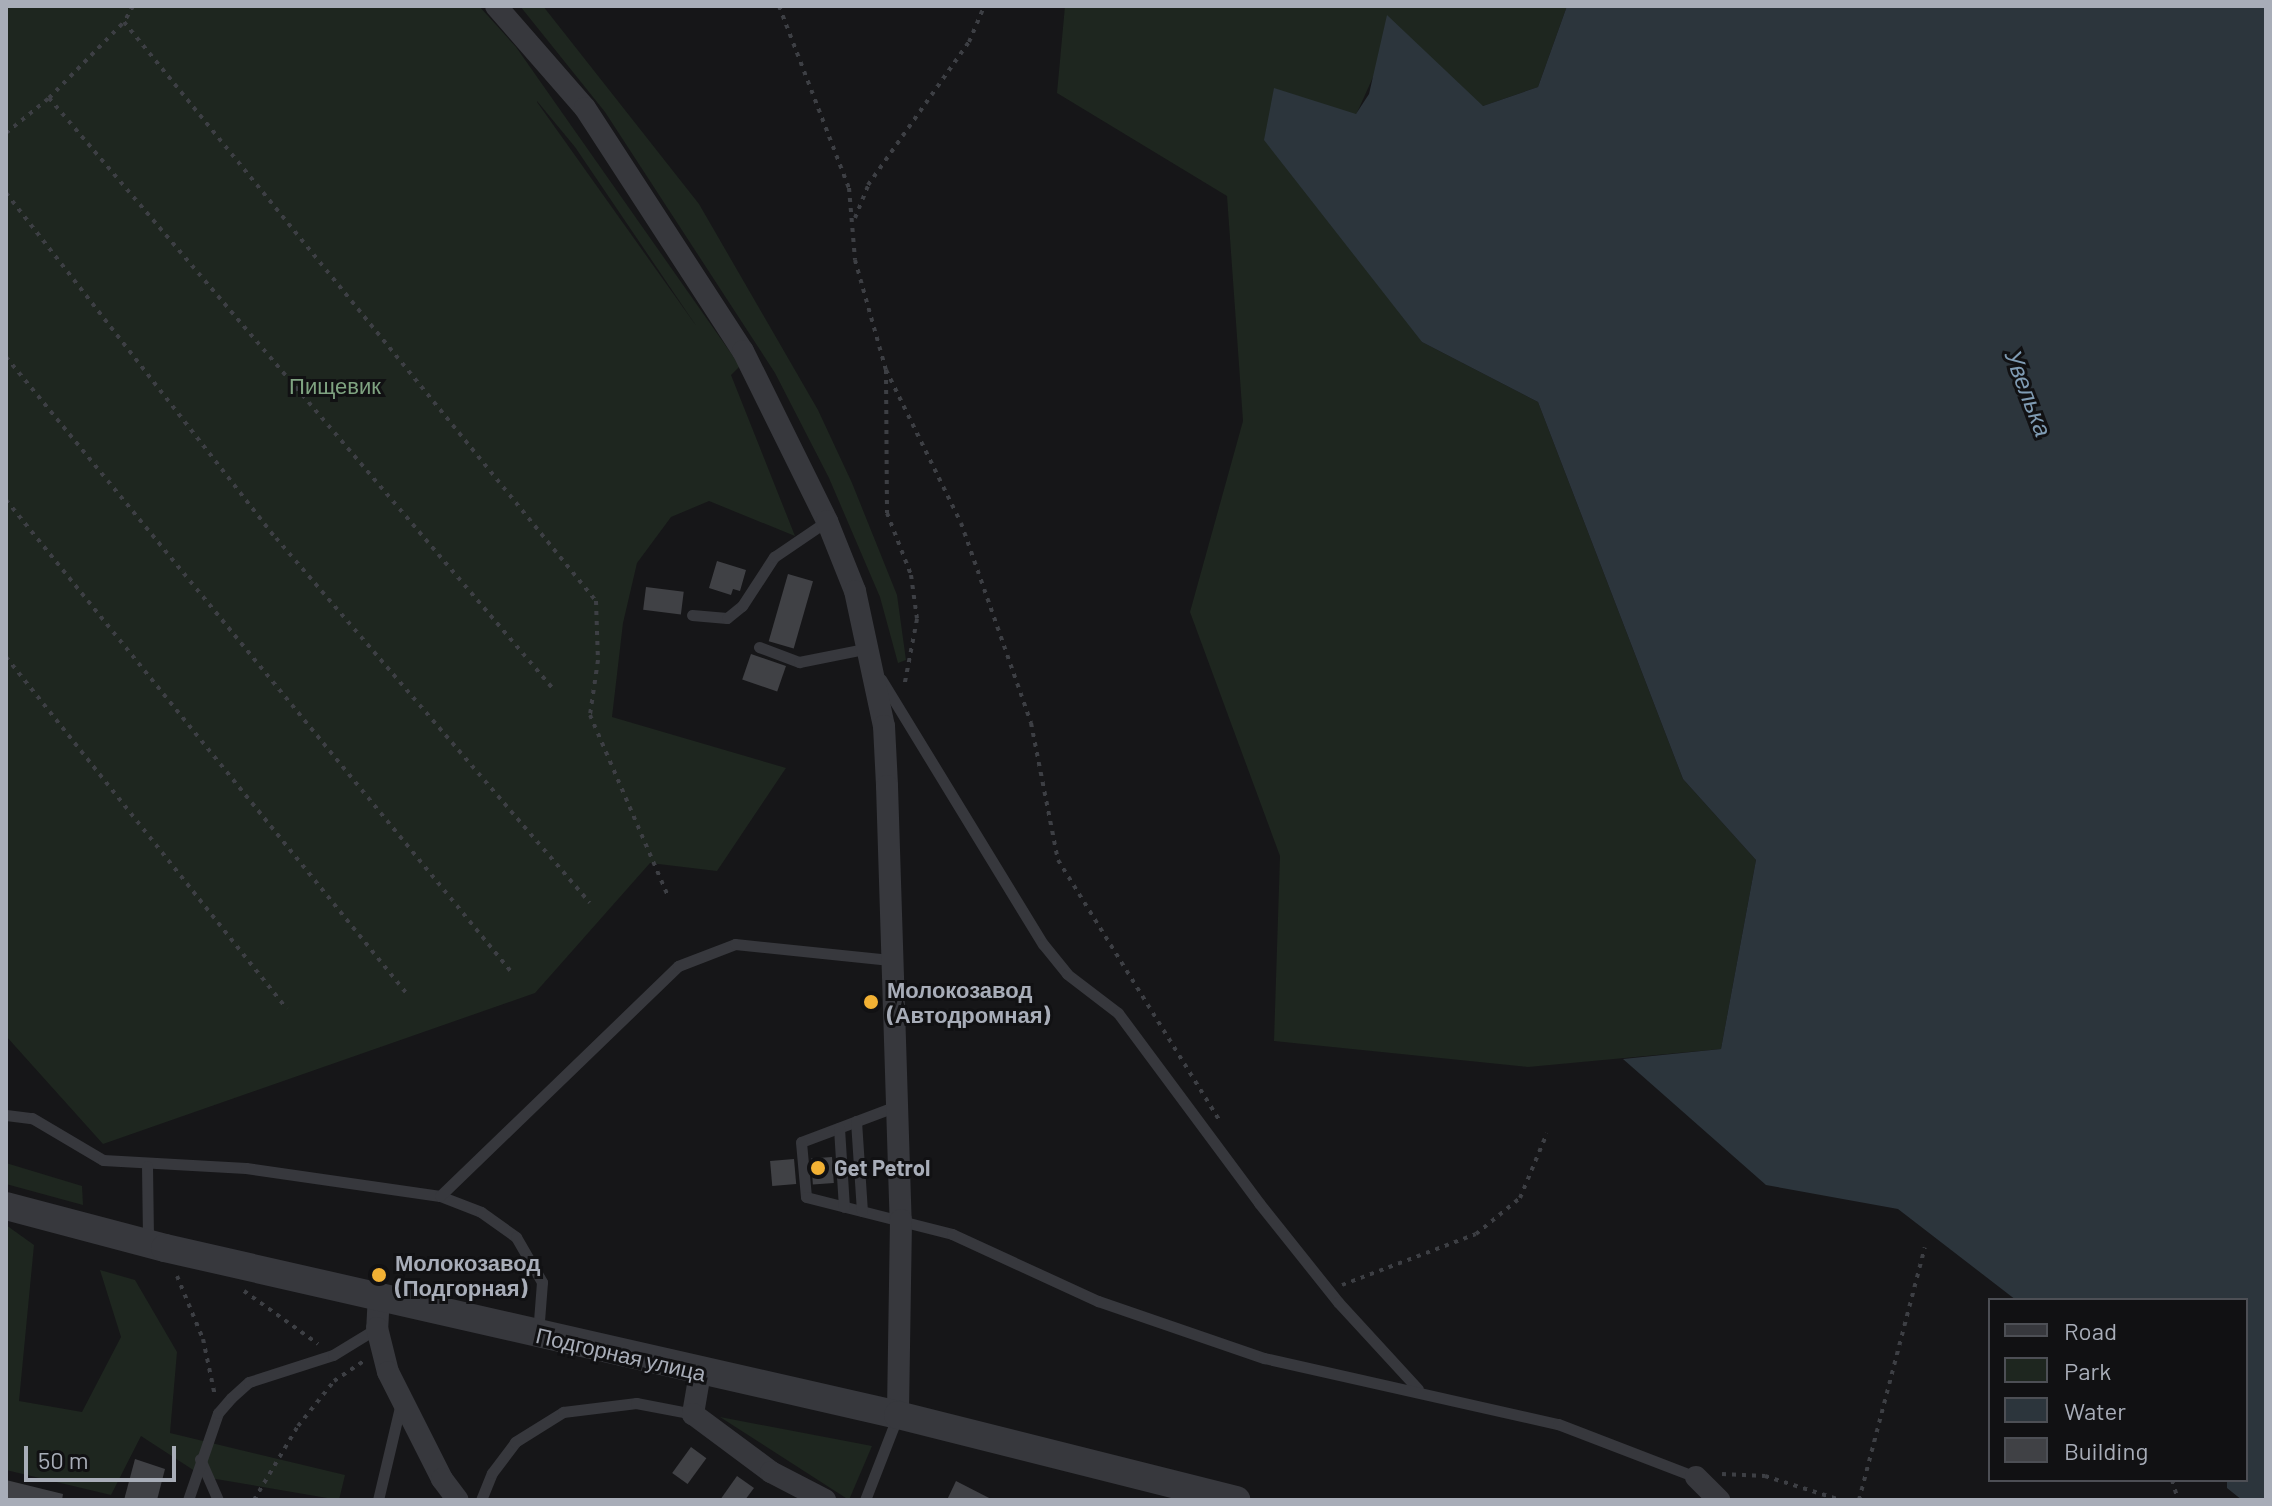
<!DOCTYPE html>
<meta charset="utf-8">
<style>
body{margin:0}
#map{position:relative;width:2272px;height:1506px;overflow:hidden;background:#161618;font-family:Barlow,sans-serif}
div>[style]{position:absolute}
.green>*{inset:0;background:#1e261f}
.water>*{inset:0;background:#2c353c}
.building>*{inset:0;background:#404145;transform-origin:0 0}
.path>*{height:4px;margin-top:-2px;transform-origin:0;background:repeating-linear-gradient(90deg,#3d3f44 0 4px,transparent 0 10px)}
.service>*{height:11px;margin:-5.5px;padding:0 5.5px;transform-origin:5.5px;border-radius:5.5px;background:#37383d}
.minor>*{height:22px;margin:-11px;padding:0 11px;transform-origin:11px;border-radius:11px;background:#37383d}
.tertiary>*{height:28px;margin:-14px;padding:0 14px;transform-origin:14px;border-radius:14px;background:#37383d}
.dots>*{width:22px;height:22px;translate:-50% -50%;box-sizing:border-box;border:4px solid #111113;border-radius:50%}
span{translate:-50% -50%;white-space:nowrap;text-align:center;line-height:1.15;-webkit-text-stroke:6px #111113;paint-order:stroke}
.park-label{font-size:22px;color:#7fa381}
.poi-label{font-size:22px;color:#a8adb8;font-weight:700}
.left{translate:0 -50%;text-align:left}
.street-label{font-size:22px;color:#a8adb8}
.water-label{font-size:24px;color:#7f9bb3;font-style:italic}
.frame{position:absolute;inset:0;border:8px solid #a8adb8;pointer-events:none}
.legend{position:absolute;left:1988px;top:1298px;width:260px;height:184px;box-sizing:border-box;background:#111113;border:2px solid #4d4f55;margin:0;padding:10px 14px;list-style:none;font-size:24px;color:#a8adb8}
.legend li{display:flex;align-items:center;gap:16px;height:40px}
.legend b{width:40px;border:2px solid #4d4f55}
.scale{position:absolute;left:24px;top:1446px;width:152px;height:36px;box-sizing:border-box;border:4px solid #a8adb8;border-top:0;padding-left:10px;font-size:24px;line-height:28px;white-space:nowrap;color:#a8adb8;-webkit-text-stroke:6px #111113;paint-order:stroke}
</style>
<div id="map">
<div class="green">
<i style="clip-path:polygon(evenodd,6px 6px,479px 6px,516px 47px,740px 366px,731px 375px,795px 536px,709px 501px,671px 517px,637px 563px,623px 623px,612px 717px,786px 768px,717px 871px,650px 863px,535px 993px,103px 1144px,6px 1036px,6px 6px,537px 101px,575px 147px,697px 327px,537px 102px,537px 101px)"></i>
<i style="clip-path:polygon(520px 6px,543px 6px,699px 204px,818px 410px,852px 483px,897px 595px,906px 660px,898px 663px,880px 597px,829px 478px,775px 373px,605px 112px)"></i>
<i style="clip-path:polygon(1065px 6px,1567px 6px,1538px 87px,1483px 106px,1378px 66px,1356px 115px,1275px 89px,1422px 342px,1538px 402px,1683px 779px,1756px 860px,1721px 1049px,1528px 1067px,1274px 1041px,1280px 856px,1190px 612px,1243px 421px,1227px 196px,1057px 93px)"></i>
<i style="clip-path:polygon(6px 1163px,82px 1186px,83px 1205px,6px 1184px)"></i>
<i style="clip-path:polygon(6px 1225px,34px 1245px,19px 1401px,82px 1412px,121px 1337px,100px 1270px,135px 1280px,177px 1352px,170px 1433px,345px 1475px,339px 1500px,204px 1477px,141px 1436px,111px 1495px,6px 1470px)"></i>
<i style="clip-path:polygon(720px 1417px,872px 1446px,849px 1500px)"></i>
</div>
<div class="water">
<i style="clip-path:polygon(1567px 6px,2266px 6px,2266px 1500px,2242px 1500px,2227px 1488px,2227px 1480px,2246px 1480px,2246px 1300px,2016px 1300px,1898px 1209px,1766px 1185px,1623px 1059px,1721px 1049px,1756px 860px,1683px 779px,1538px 402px,1422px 342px,1264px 140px,1274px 88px,1356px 114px,1369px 94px,1387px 15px,1483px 106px,1538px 87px)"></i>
</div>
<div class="building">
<i style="clip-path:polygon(717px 561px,746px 570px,740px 591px,733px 589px,731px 595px,709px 588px)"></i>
<i style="left:788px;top:574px;width:26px;height:70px;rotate:16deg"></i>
<i style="left:646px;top:587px;width:38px;height:23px;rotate:7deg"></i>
<i style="left:751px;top:654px;width:37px;height:27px;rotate:19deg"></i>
<i style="left:832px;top:1157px;width:26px;height:21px;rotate:86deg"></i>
<i style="left:794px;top:1159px;width:25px;height:24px;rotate:85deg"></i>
<i style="left:691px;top:1447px;width:19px;height:32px;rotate:36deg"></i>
<i style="clip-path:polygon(135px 1459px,165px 1469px,157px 1500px,124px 1500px)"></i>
<i style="clip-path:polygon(737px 1476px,754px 1488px,745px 1500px,720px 1500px)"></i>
<i style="clip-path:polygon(6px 1480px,63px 1494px,62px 1500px,6px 1500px)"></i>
<i style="clip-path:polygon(956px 1481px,993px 1500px,947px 1500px)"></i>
</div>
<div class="path">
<i style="left:133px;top:6px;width:18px;rotate:119deg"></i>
<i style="left:124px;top:22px;width:747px;rotate:50.81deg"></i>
<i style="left:596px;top:601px;width:59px;rotate:88.1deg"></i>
<i style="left:598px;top:660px;width:56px;rotate:98.3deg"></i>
<i style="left:590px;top:715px;width:199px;rotate:66.7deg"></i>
<i style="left:779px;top:6px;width:195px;rotate:69deg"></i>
<i style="left:849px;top:188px;width:72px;rotate:85.2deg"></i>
<i style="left:855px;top:260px;width:114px;rotate:74.3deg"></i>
<i style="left:886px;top:370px;width:143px;rotate:89.6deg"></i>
<i style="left:887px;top:513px;width:66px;rotate:68.8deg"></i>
<i style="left:911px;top:575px;width:44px;rotate:82.2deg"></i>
<i style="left:917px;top:619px;width:69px;rotate:100.8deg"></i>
<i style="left:49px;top:98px;width:778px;rotate:49.53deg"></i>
<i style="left:6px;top:133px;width:55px;rotate:-39.1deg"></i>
<i style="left:49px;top:98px;width:107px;rotate:-45.4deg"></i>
<i style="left:6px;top:193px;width:438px;rotate:52deg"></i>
<i style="left:276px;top:538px;width:481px;rotate:49.3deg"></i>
<i style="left:855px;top:218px;width:35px;rotate:-68deg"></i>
<i style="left:868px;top:185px;width:175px;rotate:-54.8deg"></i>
<i style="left:969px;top:42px;width:39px;rotate:-67deg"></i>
<i style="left:6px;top:357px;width:799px;rotate:50.59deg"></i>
<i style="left:886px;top:370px;width:170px;rotate:63.9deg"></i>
<i style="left:961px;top:523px;width:212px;rotate:70.7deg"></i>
<i style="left:1031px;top:723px;width:140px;rotate:78.9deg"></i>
<i style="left:1058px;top:860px;width:307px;rotate:58.2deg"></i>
<i style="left:6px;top:500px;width:636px;rotate:50.93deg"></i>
<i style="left:6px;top:657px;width:450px;rotate:51.4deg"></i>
<i style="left:177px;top:1276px;width:68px;rotate:67.6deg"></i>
<i style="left:203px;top:1339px;width:58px;rotate:78.1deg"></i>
<i style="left:1342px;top:1285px;width:143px;rotate:-20.8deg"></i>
<i style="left:1476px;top:1234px;width:57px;rotate:-39.3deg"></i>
<i style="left:1520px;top:1198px;width:70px;rotate:-67.4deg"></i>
<i style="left:244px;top:1291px;width:91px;rotate:35.6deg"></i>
<i style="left:1722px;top:1474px;width:43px;rotate:2.7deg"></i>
<i style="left:1765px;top:1476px;width:79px;rotate:17.7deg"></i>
<i style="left:2172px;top:1480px;width:21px;rotate:73deg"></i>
<i style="left:254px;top:1500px;width:86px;rotate:-59.3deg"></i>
<i style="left:298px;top:1426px;width:58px;rotate:-51.3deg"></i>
<i style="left:334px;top:1381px;width:37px;rotate:-34deg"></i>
<i style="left:1859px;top:1500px;width:261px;rotate:-75.4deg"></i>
</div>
<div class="service">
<i style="left:692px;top:615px;width:35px;rotate:5deg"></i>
<i style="left:727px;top:618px;width:19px;rotate:-39deg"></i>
<i style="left:742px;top:606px;width:59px;rotate:-56.9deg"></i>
<i style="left:774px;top:557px;width:64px;rotate:-34.2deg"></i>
<i style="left:759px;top:647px;width:43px;rotate:20.6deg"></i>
<i style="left:799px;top:662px;width:71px;rotate:-11.3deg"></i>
<i style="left:881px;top:679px;width:311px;rotate:58.6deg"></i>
<i style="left:1043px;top:944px;width:38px;rotate:51deg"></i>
<i style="left:1067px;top:974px;width:64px;rotate:37.4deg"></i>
<i style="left:1118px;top:1013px;width:237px;rotate:53.4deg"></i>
<i style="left:1259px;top:1203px;width:127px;rotate:51.4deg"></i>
<i style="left:1338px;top:1302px;width:118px;rotate:47.4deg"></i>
<i style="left:894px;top:1107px;width:99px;rotate:159.4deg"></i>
<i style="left:801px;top:1142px;width:55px;rotate:84.8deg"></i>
<i style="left:806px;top:1197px;width:151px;rotate:14.2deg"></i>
<i style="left:952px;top:1234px;width:161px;rotate:24.7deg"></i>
<i style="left:1098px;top:1301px;width:176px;rotate:19deg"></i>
<i style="left:1264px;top:1358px;width:301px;rotate:12.7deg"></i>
<i style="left:1558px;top:1424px;width:148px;rotate:21deg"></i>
<i style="left:6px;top:1115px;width:26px;rotate:7deg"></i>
<i style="left:32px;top:1118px;width:82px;rotate:30.6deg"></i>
<i style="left:103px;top:1160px;width:143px;rotate:3.2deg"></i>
<i style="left:246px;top:1168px;width:196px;rotate:8.2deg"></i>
<i style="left:440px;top:1196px;width:44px;rotate:21.3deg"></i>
<i style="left:481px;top:1212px;width:43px;rotate:35.5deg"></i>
<i style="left:516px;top:1237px;width:52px;rotate:60deg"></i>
<i style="left:542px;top:1282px;width:52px;rotate:94.4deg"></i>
<i style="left:856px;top:1121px;width:90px;rotate:86.2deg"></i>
<i style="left:839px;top:1128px;width:79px;rotate:86.4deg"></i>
<i style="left:147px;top:1166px;width:75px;rotate:89.2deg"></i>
<i style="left:440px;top:1196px;width:331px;rotate:-44deg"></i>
<i style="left:678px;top:966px;width:61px;rotate:-21.1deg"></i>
<i style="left:735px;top:944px;width:156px;rotate:5.9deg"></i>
<i style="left:200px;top:1459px;width:45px;rotate:66.3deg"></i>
<i style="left:188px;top:1500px;width:92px;rotate:-71deg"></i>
<i style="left:218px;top:1413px;width:20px;rotate:-49deg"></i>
<i style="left:231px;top:1398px;width:24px;rotate:-42deg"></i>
<i style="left:249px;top:1382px;width:88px;rotate:-17.8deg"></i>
<i style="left:333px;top:1355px;width:52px;rotate:-31.5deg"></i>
<i style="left:378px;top:1500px;width:100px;rotate:-76.7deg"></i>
<i style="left:481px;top:1500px;width:29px;rotate:-68deg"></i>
<i style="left:492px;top:1473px;width:39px;rotate:-53deg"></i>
<i style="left:515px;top:1442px;width:57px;rotate:-32deg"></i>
<i style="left:563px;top:1412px;width:74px;rotate:-7deg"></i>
<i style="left:636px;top:1403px;width:58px;rotate:10.9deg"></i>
<i style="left:865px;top:1500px;width:91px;rotate:-68.8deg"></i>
</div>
<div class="minor">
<i style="left:496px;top:6px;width:135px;rotate:48.9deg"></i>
<i style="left:585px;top:108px;width:290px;rotate:57deg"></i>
<i style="left:743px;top:351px;width:190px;rotate:63.7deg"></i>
<i style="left:827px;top:521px;width:75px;rotate:68.2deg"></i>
<i style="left:855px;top:591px;width:138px;rotate:77.9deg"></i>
<i style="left:884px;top:726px;width:60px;rotate:87.1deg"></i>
<i style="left:887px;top:786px;width:434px;rotate:88.2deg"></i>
<i style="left:901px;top:1220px;width:195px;rotate:90.9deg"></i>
<i style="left:379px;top:1294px;width:34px;rotate:93deg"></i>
<i style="left:377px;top:1328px;width:45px;rotate:76deg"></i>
<i style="left:388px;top:1372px;width:120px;rotate:63.2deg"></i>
<i style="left:442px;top:1479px;width:26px;rotate:53deg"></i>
<i style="left:700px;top:1373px;width:42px;rotate:99.7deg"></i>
<i style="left:693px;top:1414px;width:97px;rotate:36.6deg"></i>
<i style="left:771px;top:1472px;width:61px;rotate:27.4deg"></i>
<i style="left:1696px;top:1477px;width:33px;rotate:45deg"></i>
</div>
<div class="tertiary">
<i style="left:6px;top:1206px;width:164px;rotate:14.8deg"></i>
<i style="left:165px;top:1248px;width:752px;rotate:12.83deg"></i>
<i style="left:898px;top:1415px;width:349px;rotate:14.1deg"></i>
</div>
<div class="dots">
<i style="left:871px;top:1002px;background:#f2b134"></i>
<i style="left:818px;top:1168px;background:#f2b134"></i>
<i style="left:379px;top:1275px;background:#f2b134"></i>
</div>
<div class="park-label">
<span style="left:335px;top:386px">Пищевик</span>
</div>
<div class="poi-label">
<span class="left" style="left:887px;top:1002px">Молокозавод<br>(Автодромная)</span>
<span class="left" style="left:834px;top:1168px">Get Petrol</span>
<span class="left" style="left:395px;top:1275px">Молокозавод<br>(Подгорная)</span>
</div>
<div class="street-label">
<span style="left:621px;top:1354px;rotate:13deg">Подгорная улица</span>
</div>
<div class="water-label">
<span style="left:2029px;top:393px;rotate:69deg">Увелька</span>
</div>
<div class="frame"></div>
<ul class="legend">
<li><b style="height:10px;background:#37383d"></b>Road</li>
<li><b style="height:22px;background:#1e261f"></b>Park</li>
<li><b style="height:22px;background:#2c353c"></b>Water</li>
<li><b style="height:22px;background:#404145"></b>Building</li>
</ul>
<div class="scale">50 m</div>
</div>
